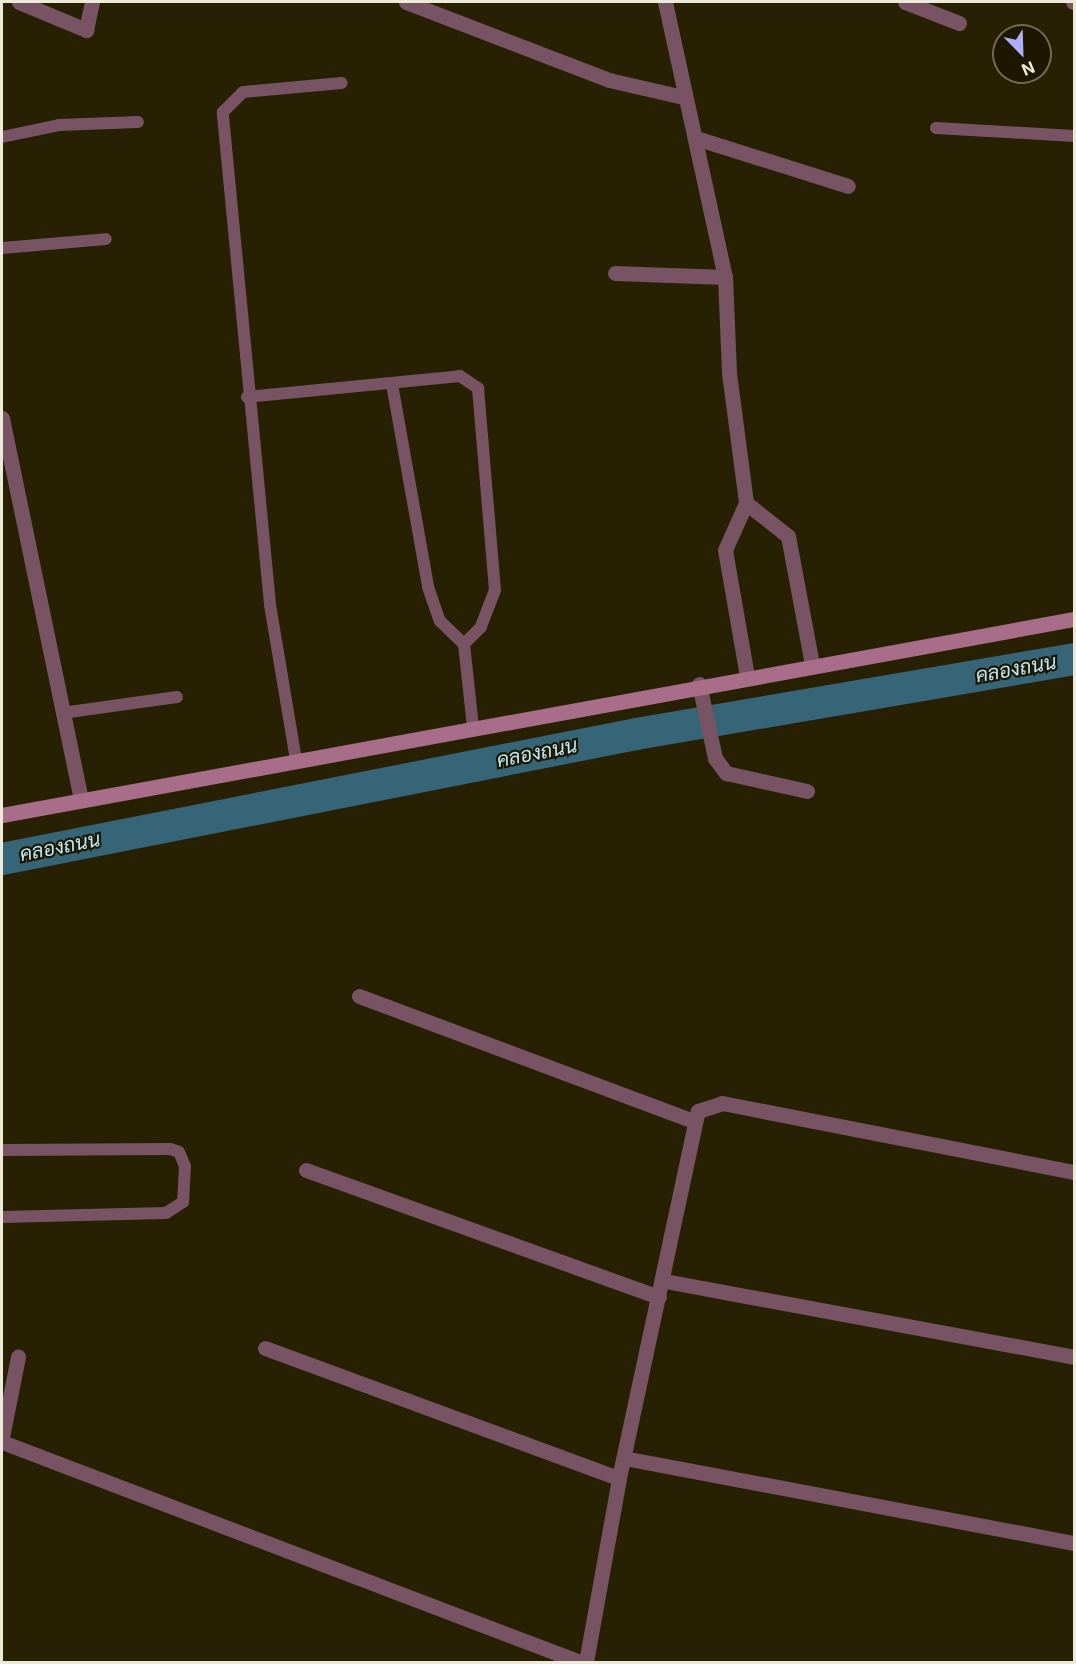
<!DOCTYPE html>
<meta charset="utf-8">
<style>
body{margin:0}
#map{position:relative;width:1076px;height:1664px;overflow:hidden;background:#272002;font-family:Inter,Sarabun,sans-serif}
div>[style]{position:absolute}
.canal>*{height:32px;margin:-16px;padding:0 16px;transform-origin:16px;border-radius:16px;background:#356576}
.lane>*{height:12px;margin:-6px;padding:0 6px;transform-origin:6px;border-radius:6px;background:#775363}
.street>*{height:15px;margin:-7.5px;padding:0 7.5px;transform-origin:7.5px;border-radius:7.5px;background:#775363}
.secondary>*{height:15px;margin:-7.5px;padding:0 7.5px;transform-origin:7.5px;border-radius:7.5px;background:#a86e89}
span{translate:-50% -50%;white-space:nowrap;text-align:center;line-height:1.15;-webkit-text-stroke:4.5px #1d1700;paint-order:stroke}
.water-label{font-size:20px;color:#bceafc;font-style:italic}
.frame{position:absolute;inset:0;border:3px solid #eeead8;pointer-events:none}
.north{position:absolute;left:992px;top:24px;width:60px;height:60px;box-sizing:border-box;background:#1d1700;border:2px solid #716b56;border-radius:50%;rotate:157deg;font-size:16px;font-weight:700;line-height:24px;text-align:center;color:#eeead8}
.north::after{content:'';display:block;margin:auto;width:21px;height:27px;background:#adaffb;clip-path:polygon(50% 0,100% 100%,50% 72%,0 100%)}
</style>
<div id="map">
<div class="canal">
<i style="left:2px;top:859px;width:646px;rotate:-11.15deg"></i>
<i style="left:636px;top:734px;width:444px;rotate:-9.7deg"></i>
</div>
<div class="lane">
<i style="left:936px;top:128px;width:138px;rotate:3.3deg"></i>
<i style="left:2px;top:137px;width:58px;rotate:-11.9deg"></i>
<i style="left:59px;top:125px;width:79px;rotate:-2.2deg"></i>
<i style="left:2px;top:248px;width:104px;rotate:-4.9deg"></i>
<i style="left:392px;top:384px;width:206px;rotate:79.9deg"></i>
<i style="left:428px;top:587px;width:36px;rotate:71deg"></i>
<i style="left:440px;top:621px;width:33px;rotate:44deg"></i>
<i style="left:247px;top:397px;width:214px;rotate:-5.6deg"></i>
<i style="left:460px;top:376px;width:22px;rotate:34deg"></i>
<i style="left:478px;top:388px;width:203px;rotate:85.2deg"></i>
<i style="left:495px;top:590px;width:40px;rotate:111deg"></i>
<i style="left:481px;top:627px;width:24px;rotate:135deg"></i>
<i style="left:464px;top:644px;width:83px;rotate:83.8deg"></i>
<i style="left:62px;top:713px;width:116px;rotate:-7.9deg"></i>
<i style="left:296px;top:760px;width:158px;rotate:-99.5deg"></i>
<i style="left:270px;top:604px;width:494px;rotate:-95.5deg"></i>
<i style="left:223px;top:112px;width:28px;rotate:-45deg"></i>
<i style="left:243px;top:92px;width:99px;rotate:-5.2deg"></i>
<i style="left:2px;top:1150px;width:168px;rotate:-0.3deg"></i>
<i style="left:170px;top:1149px;width:9px;rotate:18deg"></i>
<i style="left:179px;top:1152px;width:15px;rotate:67deg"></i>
<i style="left:185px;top:1166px;width:36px;rotate:93deg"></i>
<i style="left:183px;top:1202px;width:20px;rotate:147deg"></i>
<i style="left:166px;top:1213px;width:164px;rotate:178.6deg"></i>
</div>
<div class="street">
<i style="left:19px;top:2px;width:73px;rotate:22.7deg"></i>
<i style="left:86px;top:30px;width:29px;rotate:-78deg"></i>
<i style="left:406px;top:2px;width:217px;rotate:21deg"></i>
<i style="left:609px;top:80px;width:76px;rotate:12.9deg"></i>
<i style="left:665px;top:2px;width:281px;rotate:77.7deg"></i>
<i style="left:725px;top:277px;width:96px;rotate:87.6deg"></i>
<i style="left:729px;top:373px;width:131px;rotate:82.5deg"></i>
<i style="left:746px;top:503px;width:51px;rotate:114.1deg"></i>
<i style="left:725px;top:550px;width:128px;rotate:80.1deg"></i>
<i style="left:905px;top:2px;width:58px;rotate:21.3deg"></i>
<i style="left:1073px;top:2px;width:1px"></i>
<i style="left:699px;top:139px;width:156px;rotate:17.5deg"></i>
<i style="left:615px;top:273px;width:110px;rotate:2.1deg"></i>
<i style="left:2px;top:418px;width:390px;rotate:78.3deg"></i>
<i style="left:746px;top:503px;width:53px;rotate:38.2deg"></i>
<i style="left:788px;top:536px;width:130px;rotate:79.4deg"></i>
<i style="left:699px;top:684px;width:76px;rotate:77.8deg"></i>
<i style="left:715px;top:758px;width:19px;rotate:54deg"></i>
<i style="left:726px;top:773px;width:83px;rotate:12.5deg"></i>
<i style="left:359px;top:996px;width:357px;rotate:20.5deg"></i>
<i style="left:306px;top:1170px;width:375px;rotate:19.8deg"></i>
<i style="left:665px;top:1281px;width:416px;rotate:10.5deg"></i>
<i style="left:265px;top:1348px;width:377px;rotate:20.2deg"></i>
<i style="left:2px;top:1437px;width:82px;rotate:-78.7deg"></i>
<i style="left:2px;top:1442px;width:618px;rotate:20.84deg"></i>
<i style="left:624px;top:1458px;width:458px;rotate:10.7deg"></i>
<i style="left:586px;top:1662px;width:187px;rotate:-79.8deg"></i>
<i style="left:619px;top:1478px;width:375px;rotate:-77.9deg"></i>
<i style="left:698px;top:1111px;width:25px;rotate:-18deg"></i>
<i style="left:722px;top:1103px;width:359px;rotate:11.1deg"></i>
</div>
<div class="secondary">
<i style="left:2px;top:815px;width:1090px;rotate:-10.36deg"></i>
</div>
<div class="water-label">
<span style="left:1016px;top:669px;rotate:-10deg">คลองถนน</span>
<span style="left:537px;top:753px;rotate:-11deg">คลองถนน</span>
<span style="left:60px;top:847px;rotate:-11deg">คลองถนน</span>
</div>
<div class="frame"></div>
<div class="north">N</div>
</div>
